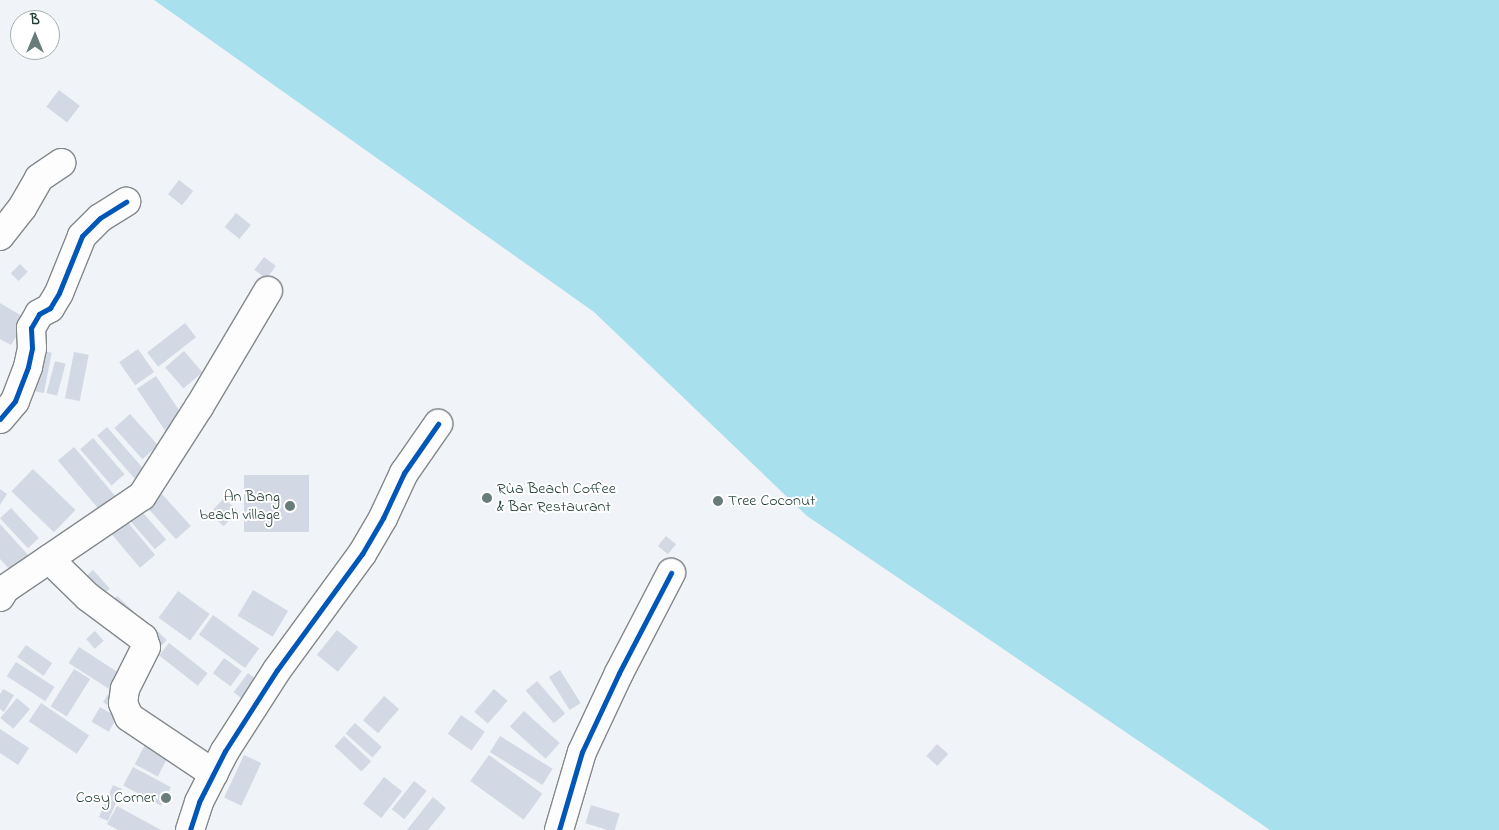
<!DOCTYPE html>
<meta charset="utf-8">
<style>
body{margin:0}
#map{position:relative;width:1499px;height:830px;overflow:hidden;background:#f0f3f8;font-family:"Indie Flower",sans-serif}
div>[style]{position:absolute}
.water>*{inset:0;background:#a9e0ed}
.building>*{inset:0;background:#d3d9e4;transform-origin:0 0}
.roads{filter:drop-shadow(1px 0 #83898a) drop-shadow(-1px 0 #83898a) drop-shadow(0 1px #83898a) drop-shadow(0 -1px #83898a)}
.minor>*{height:28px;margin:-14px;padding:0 14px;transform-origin:14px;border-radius:14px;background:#fdfdfe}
.cycleway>*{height:5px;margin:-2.5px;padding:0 2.5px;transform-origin:2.5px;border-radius:2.5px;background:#0057b8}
.dots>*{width:14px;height:14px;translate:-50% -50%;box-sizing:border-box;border:2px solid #fff;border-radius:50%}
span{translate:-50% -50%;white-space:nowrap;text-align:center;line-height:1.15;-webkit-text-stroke:4px #fff;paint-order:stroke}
.poi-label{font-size:16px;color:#1f3d34}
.left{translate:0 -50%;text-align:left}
.right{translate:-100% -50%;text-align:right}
.north{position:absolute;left:10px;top:10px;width:50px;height:50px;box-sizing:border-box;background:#fff;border:1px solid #a5b1ae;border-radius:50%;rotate:0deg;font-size:14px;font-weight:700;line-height:20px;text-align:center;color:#1f3d34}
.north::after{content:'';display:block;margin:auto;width:18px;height:22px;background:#687d79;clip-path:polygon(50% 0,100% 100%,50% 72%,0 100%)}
</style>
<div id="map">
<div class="water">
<i style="clip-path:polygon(154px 0,1499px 0,1499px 830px,1270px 830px,807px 516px,594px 312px)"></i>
</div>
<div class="building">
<i style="left:59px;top:90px;width:26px;height:21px;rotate:37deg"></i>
<i style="left:179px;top:180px;width:18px;height:18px;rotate:38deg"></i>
<i style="left:236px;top:213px;width:19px;height:18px;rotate:39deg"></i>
<i style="left:264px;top:257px;width:15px;height:16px;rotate:37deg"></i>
<i style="left:20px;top:264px;width:11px;height:13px;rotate:45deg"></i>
<i style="clip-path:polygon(0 303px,27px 319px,11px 345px,0 339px)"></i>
<i style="left:185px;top:323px;width:18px;height:48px;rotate:52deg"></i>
<i style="left:138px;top:349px;width:28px;height:23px;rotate:55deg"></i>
<i style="left:37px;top:350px;width:15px;height:41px;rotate:11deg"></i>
<i style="left:184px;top:351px;width:28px;height:25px;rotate:49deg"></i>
<i style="left:74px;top:352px;width:15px;height:47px;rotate:11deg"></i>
<i style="left:55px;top:361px;width:11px;height:33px;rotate:15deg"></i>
<i style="left:156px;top:376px;width:53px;height:23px;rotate:56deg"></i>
<i style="left:130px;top:414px;width:42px;height:21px;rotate:48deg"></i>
<i style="left:107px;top:427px;width:58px;height:13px;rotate:49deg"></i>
<i style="left:93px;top:438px;width:48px;height:17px;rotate:49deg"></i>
<i style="left:74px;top:447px;width:65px;height:21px;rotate:50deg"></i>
<i style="left:33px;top:469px;width:59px;height:31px;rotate:44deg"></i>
<i style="left:244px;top:475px;width:65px;height:57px"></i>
<i style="clip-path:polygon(0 489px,7px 494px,0 505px)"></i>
<i style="left:162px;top:494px;width:43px;height:20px;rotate:48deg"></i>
<i style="left:224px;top:498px;width:19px;height:21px;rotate:43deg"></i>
<i style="left:138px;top:507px;width:43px;height:15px;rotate:49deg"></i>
<i style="left:11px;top:508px;width:41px;height:15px;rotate:47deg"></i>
<i style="left:125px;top:519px;width:47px;height:20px;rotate:50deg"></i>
<i style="clip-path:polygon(0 524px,30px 557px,12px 572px,0 559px)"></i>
<i style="left:666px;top:536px;width:13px;height:13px;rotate:39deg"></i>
<i style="left:93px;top:570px;width:25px;height:25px;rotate:48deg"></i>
<i style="left:253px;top:590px;width:41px;height:30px;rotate:31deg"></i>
<i style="left:178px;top:591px;width:39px;height:33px;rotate:36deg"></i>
<i style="left:117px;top:596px;width:22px;height:20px;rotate:43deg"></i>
<i style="left:213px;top:615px;width:57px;height:24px;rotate:36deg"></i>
<i style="left:153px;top:627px;width:19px;height:13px;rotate:43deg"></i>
<i style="left:337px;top:630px;width:27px;height:32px;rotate:39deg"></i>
<i style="left:95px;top:631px;width:13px;height:12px;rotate:48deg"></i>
<i style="left:169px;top:643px;width:49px;height:16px;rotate:38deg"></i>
<i style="left:26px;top:645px;width:32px;height:15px;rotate:35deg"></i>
<i style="left:79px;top:647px;width:49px;height:19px;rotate:33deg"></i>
<i style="left:224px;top:658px;width:22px;height:19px;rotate:36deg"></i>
<i style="left:16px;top:662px;width:46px;height:17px;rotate:33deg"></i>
<i style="left:74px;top:669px;width:19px;height:44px;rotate:32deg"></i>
<i style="left:560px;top:670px;width:39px;height:13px;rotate:58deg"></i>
<i style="left:248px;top:673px;width:15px;height:24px;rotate:37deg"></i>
<i style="left:537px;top:681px;width:43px;height:15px;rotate:49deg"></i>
<i style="clip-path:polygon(114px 685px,116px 711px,103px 702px)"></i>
<i style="clip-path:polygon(3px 689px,14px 695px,4px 712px,0 709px,0 694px)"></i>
<i style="left:494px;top:689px;width:18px;height:30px;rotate:41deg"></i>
<i style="left:384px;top:696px;width:20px;height:32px;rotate:41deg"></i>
<i style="left:17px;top:698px;width:17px;height:26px;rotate:40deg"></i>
<i style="left:41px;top:703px;width:58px;height:22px;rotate:34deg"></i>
<i style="left:100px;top:707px;width:20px;height:17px;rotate:30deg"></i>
<i style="left:524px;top:711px;width:48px;height:21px;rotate:42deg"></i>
<i style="left:461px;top:715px;width:29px;height:23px;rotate:35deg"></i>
<i style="left:355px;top:723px;width:36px;height:14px;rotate:42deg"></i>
<i style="clip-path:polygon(0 729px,29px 748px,18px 765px,0 753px)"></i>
<i style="left:344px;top:736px;width:37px;height:14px;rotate:43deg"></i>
<i style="left:500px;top:736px;width:62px;height:19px;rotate:32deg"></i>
<i style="left:146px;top:743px;width:26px;height:24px;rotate:28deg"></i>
<i style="left:937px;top:744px;width:15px;height:16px;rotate:42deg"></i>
<i style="left:244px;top:755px;width:19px;height:47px;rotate:25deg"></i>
<i style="left:489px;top:755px;width:66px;height:32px;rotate:36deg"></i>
<i style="left:133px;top:767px;width:43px;height:21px;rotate:28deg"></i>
<i style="left:384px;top:777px;width:23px;height:34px;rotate:38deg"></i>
<i style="left:414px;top:781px;width:16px;height:36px;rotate:38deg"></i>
<i style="left:113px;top:785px;width:10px;height:35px;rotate:24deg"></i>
<i style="clip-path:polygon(433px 797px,446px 808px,428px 830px,407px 830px)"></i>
<i style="left:591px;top:805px;width:30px;height:19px;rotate:17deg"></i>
<i style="clip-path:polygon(117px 806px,161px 830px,118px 830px,107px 824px)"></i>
</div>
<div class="roads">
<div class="minor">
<i style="left:0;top:236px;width:36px;rotate:-52deg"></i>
<i style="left:22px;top:208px;width:34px;rotate:-60deg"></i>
<i style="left:39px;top:178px;width:27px;rotate:-34deg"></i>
<i style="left:0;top:419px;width:23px;rotate:-50deg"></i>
<i style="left:15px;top:401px;width:36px;rotate:-69deg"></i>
<i style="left:28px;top:367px;width:19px;rotate:-78deg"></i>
<i style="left:32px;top:348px;width:20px;rotate:-93deg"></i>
<i style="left:31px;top:328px;width:16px;rotate:-60deg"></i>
<i style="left:39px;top:314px;width:13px;rotate:-29deg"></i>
<i style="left:50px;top:308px;width:17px;rotate:-59deg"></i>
<i style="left:59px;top:293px;width:61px;rotate:-68deg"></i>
<i style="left:82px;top:236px;width:25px;rotate:-45deg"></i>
<i style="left:100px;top:218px;width:31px;rotate:-32deg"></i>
<i style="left:49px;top:559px;width:54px;rotate:44.3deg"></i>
<i style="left:88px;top:597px;width:69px;rotate:36.7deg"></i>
<i style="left:143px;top:638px;width:9px;rotate:72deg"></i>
<i style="left:146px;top:647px;width:47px;rotate:116.6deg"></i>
<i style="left:125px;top:689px;width:14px;rotate:98deg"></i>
<i style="left:123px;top:703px;width:15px;rotate:67deg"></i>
<i style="left:129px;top:717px;width:102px;rotate:33.8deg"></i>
<i style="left:0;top:597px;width:9px;rotate:-58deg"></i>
<i style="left:5px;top:589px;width:166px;rotate:-34.2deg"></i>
<i style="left:142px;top:496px;width:106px;rotate:-57.4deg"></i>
<i style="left:199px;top:407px;width:135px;rotate:-59.3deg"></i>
<i style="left:190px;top:830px;width:29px;rotate:-72deg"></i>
<i style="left:199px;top:802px;width:57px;rotate:-63deg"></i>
<i style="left:225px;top:751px;width:96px;rotate:-57.3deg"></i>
<i style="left:277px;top:670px;width:144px;rotate:-53.8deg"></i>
<i style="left:362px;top:554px;width:42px;rotate:-59.7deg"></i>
<i style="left:383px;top:518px;width:50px;rotate:-65deg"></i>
<i style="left:404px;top:473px;width:60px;rotate:-55.2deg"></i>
<i style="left:559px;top:830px;width:81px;rotate:-73.6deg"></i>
<i style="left:582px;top:752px;width:87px;rotate:-64.9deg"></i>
<i style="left:619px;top:673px;width:113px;rotate:-62.5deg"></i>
</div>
</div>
<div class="cycleway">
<i style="left:0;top:419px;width:23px;rotate:-50deg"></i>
<i style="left:15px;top:401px;width:36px;rotate:-69deg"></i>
<i style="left:28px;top:367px;width:19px;rotate:-78deg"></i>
<i style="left:32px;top:348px;width:20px;rotate:-93deg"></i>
<i style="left:31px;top:328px;width:16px;rotate:-60deg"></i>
<i style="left:39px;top:314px;width:13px;rotate:-29deg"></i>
<i style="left:50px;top:308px;width:17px;rotate:-59deg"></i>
<i style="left:59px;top:293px;width:61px;rotate:-68deg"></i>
<i style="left:82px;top:236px;width:25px;rotate:-45deg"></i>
<i style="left:100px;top:218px;width:31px;rotate:-32deg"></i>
<i style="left:190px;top:830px;width:29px;rotate:-72deg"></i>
<i style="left:199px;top:802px;width:57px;rotate:-63deg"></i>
<i style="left:225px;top:751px;width:96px;rotate:-57.3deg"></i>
<i style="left:277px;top:670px;width:144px;rotate:-53.8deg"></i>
<i style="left:362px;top:554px;width:42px;rotate:-59.7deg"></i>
<i style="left:383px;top:518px;width:50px;rotate:-65deg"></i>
<i style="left:404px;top:473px;width:60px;rotate:-55.2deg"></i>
<i style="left:559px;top:830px;width:81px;rotate:-73.6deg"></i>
<i style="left:582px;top:752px;width:87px;rotate:-64.9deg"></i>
<i style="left:619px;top:673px;width:113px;rotate:-62.5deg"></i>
</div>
<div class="dots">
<i style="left:487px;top:498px;background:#687d79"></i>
<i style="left:718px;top:501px;background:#687d79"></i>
<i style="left:290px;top:506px;background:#687d79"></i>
<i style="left:166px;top:798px;background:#687d79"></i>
</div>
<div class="poi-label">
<span class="left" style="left:497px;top:498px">Rùa Beach Coffee<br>&amp; Bar Restaurant</span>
<span class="right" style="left:280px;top:506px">An Bang<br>beach village</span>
<span class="left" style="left:728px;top:501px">Tree Coconut</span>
<span class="right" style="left:156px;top:798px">Cosy Corner</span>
</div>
<div class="north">B</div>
</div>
